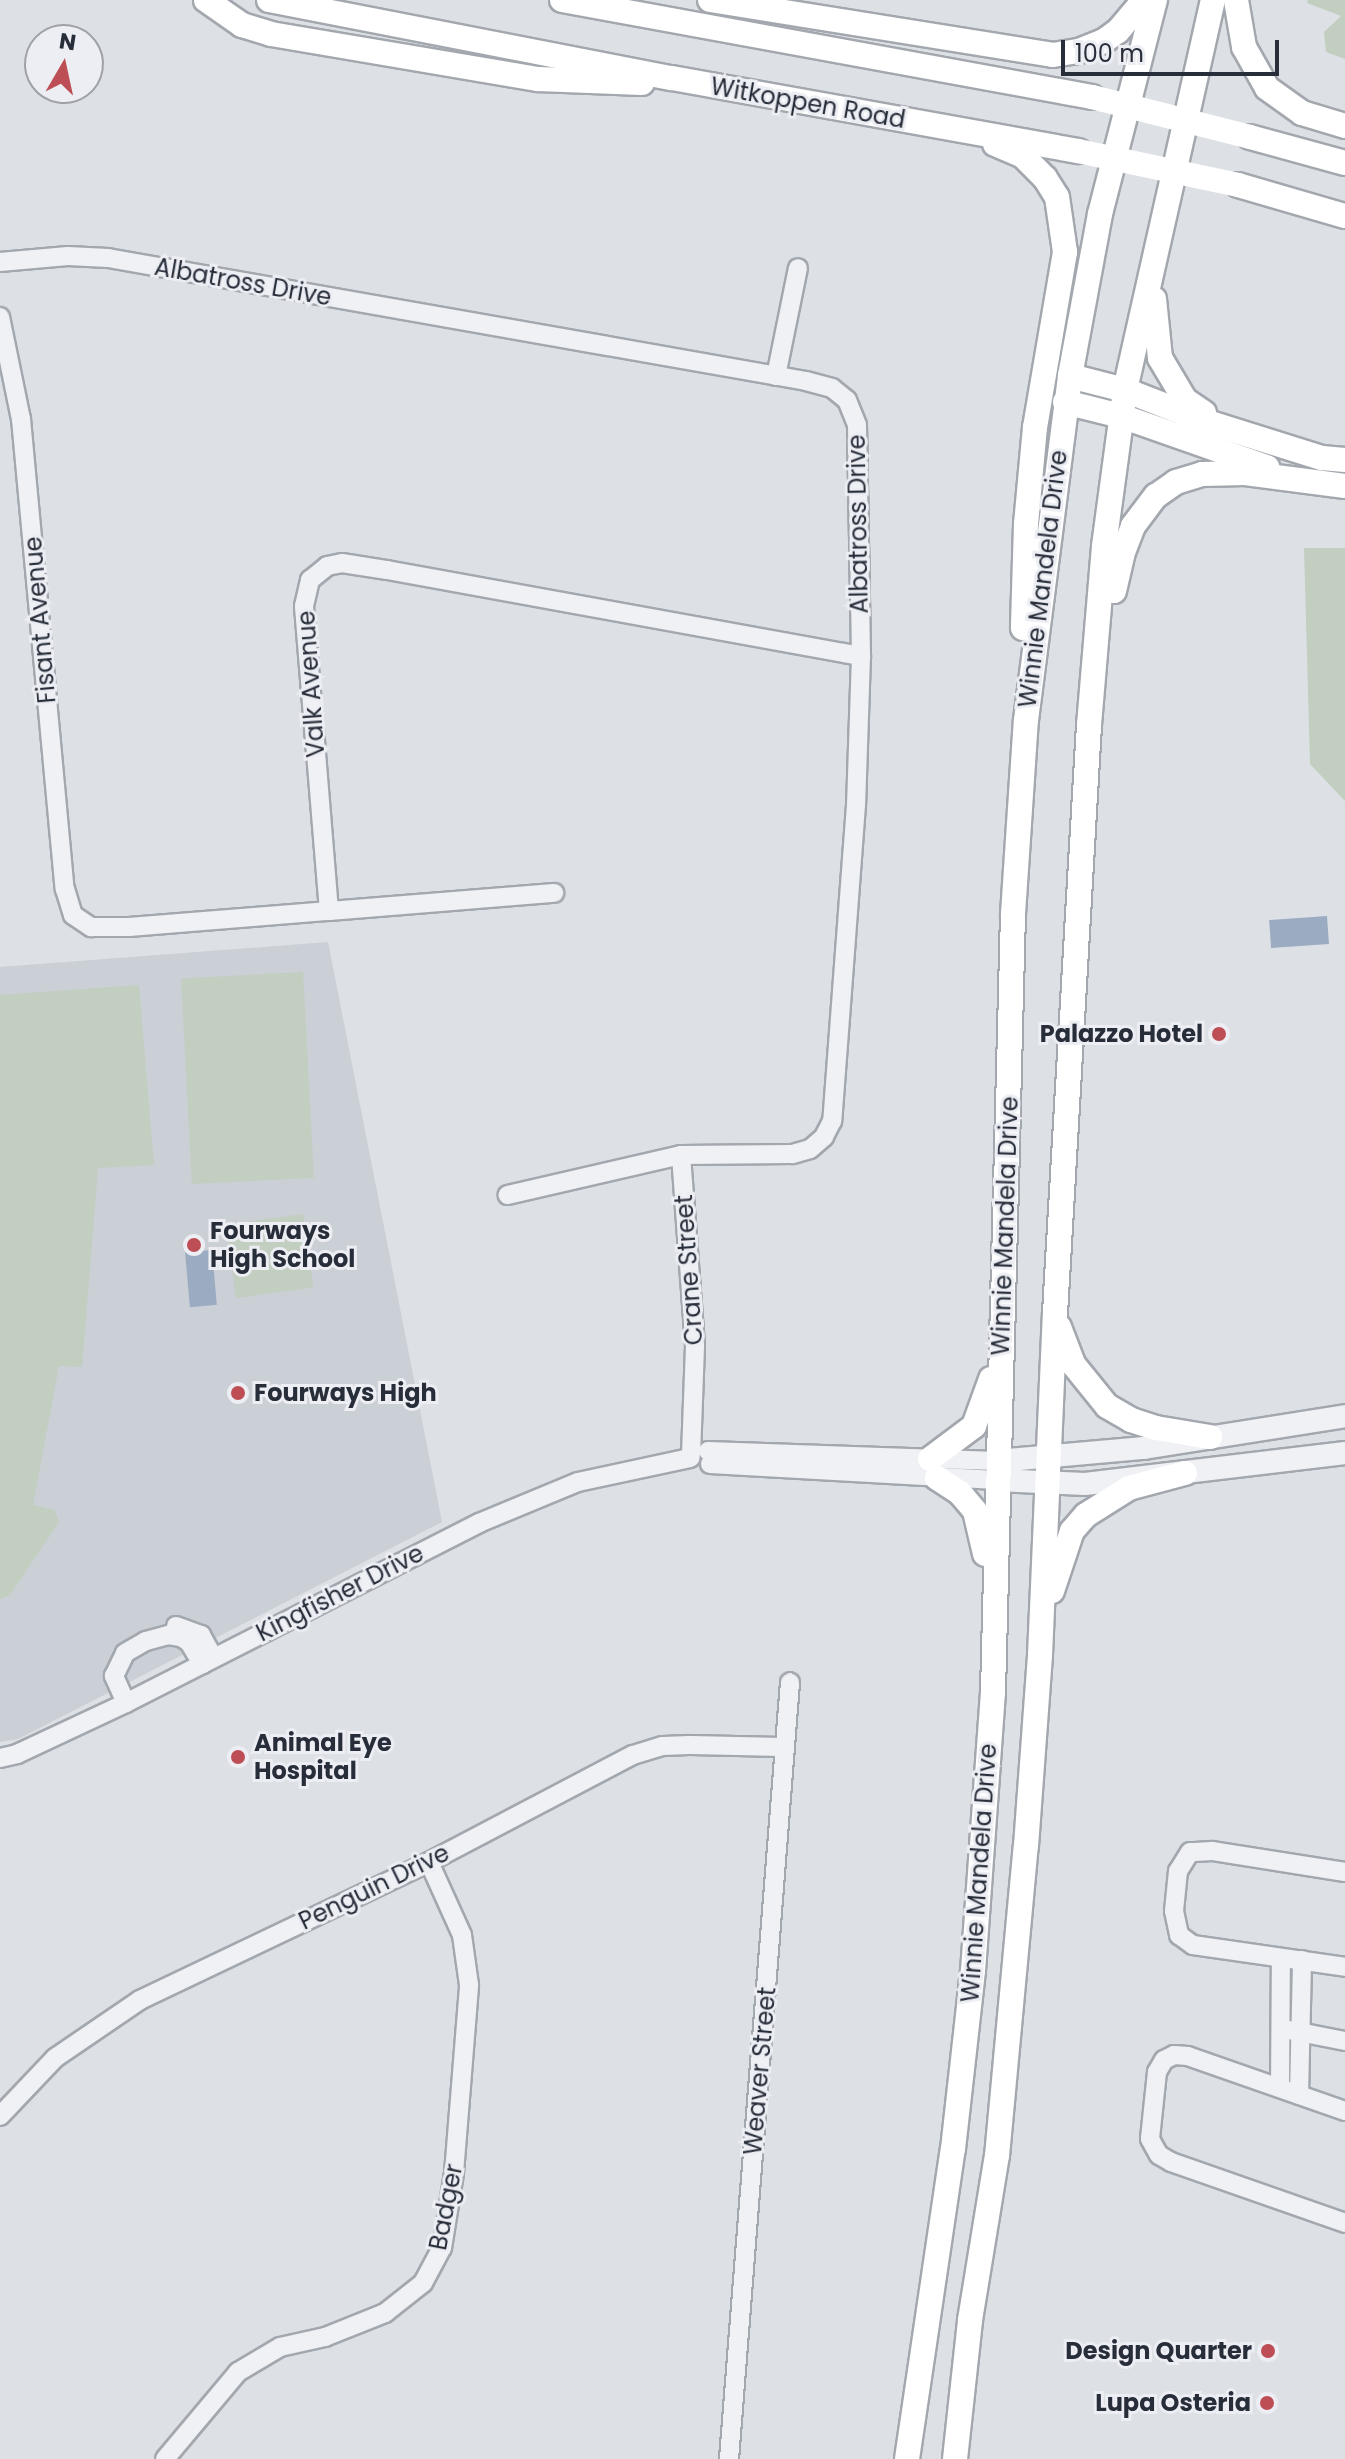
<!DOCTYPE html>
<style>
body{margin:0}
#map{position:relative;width:1345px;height:2459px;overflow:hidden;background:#dde0e5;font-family:Poppins,sans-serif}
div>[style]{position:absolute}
.built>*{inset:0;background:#cbcfd6}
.green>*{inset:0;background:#c2cebf;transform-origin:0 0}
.water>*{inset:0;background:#9babc2;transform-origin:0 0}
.roads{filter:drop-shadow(2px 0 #a3a7ae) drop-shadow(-2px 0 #a3a7ae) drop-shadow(0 2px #a3a7ae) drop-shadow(0 -2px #a3a7ae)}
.minor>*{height:18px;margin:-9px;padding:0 9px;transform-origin:9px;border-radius:9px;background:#eff1f4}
.tertiary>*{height:22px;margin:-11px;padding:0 11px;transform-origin:11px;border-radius:11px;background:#eff1f4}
.secondary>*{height:24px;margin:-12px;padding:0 12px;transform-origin:12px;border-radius:12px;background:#fff}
.secondary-bridge>*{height:24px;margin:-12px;padding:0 12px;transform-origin:12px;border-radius:12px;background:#fff}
.dots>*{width:22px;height:22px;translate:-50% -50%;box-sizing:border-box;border:4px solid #eceef3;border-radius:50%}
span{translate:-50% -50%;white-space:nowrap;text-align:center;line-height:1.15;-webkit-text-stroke:6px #eceef3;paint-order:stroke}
.street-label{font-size:24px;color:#282d3a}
.poi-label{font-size:24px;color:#282d3a;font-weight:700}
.right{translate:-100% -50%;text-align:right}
.left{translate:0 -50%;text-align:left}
.north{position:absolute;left:24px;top:24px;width:80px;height:80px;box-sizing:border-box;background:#eceef3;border:2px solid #9ea1a9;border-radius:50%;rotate:9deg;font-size:22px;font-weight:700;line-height:32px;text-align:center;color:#282d3a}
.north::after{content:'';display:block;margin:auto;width:28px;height:36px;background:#be4e56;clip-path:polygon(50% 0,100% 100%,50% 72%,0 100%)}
.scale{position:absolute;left:1061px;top:40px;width:218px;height:36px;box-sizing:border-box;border:4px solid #282d3a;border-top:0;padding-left:10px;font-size:24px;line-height:28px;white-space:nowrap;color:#282d3a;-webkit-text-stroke:6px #eceef3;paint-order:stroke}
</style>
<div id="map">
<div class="built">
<i style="clip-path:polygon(328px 942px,442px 1522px,18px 1739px,0 1742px,0 967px)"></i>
</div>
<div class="green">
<i style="clip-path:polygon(1308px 0,1345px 0,1345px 59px,1326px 52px,1324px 32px,1341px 16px,1307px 3px)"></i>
<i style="clip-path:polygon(1304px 548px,1345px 548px,1345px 801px,1310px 764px)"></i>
<i style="left:303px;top:972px;width:206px;height:122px;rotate:87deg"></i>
<i style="clip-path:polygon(139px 985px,154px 1165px,98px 1168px,82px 1367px,59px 1366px,33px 1505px,55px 1510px,59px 1522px,10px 1595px,0 1599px,0 995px)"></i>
<i style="left:303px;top:1214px;width:74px;height:78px;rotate:82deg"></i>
</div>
<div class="water">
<i style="left:1327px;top:916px;width:28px;height:58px;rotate:86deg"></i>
<i style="left:212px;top:1250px;width:55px;height:27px;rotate:85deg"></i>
</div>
<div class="roads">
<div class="minor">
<i style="left:0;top:262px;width:68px;rotate:-5deg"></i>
<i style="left:68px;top:256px;width:40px;rotate:2.9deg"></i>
<i style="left:108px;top:258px;width:709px;rotate:9.99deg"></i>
<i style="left:806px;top:381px;width:27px;rotate:15deg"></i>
<i style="left:832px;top:388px;width:19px;rotate:39deg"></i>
<i style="left:847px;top:400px;width:27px;rotate:68deg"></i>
<i style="left:857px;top:425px;width:231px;rotate:89deg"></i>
<i style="left:861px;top:656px;width:149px;rotate:91.9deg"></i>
<i style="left:856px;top:805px;width:317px;rotate:94.3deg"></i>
<i style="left:832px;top:1121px;width:18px;rotate:117deg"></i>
<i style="left:824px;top:1137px;width:18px;rotate:139deg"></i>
<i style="left:810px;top:1149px;width:19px;rotate:164deg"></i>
<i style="left:792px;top:1154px;width:111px;rotate:179.5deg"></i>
<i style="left:681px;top:1155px;width:178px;rotate:167deg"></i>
<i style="left:0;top:317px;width:104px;rotate:78.4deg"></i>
<i style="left:21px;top:419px;width:472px;rotate:84.7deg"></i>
<i style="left:65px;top:889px;width:27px;rotate:73deg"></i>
<i style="left:73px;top:915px;width:22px;rotate:34deg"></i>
<i style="left:91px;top:927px;width:38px"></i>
<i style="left:129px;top:927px;width:201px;rotate:-4.6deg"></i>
<i style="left:329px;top:911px;width:306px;rotate:-94.7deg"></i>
<i style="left:304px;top:606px;width:27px;rotate:-77deg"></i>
<i style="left:310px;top:580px;width:22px;rotate:-39deg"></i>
<i style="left:327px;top:566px;width:15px;rotate:-11deg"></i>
<i style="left:342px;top:563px;width:46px;rotate:8.8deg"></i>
<i style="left:387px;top:570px;width:482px;rotate:10.3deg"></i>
<i style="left:776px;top:376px;width:110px;rotate:-78.5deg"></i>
<i style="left:329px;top:911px;width:226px;rotate:-4.6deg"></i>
<i style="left:681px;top:1155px;width:192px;rotate:85.8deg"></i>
<i style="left:695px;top:1346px;width:108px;rotate:92.1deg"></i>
<i style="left:708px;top:1451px;width:289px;rotate:2deg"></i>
<i style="left:710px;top:1464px;width:286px;rotate:3.2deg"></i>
<i style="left:176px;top:1626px;width:27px;rotate:20deg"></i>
<i style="left:201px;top:1635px;width:26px;rotate:61deg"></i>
<i style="left:126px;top:1703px;width:30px;rotate:-114deg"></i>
<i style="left:114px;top:1676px;width:25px;rotate:-64deg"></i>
<i style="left:125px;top:1653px;width:24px;rotate:-30deg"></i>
<i style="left:146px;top:1641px;width:23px;rotate:-15deg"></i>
<i style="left:168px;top:1635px;width:13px;rotate:9deg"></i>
<i style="left:181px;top:1637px;width:9px;rotate:32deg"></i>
<i style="left:189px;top:1642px;width:26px;rotate:59deg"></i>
<i style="left:0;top:1758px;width:17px;rotate:-13deg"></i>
<i style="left:17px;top:1754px;width:120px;rotate:-25.1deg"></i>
<i style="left:126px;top:1703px;width:396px;rotate:-27deg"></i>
<i style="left:479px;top:1523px;width:107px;rotate:-22.5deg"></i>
<i style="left:578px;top:1482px;width:115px;rotate:-12.1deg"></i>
<i style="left:1345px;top:1872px;width:135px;rotate:-171deg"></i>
<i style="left:1212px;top:1851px;width:22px;rotate:177deg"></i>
<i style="left:1190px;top:1852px;width:22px;rotate:122deg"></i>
<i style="left:1178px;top:1871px;width:40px;rotate:95.7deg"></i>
<i style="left:1174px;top:1911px;width:25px;rotate:78deg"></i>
<i style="left:1179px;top:1935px;width:17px;rotate:36deg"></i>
<i style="left:1193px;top:1945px;width:154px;rotate:8.2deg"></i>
<i style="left:1289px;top:2030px;width:57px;rotate:11.1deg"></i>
<i style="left:1280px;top:2088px;width:130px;rotate:-89.6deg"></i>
<i style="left:1299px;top:2095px;width:135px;rotate:-88.7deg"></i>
<i style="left:1345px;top:2111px;width:166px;rotate:-160.7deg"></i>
<i style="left:1188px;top:2056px;width:14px;rotate:-176deg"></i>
<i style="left:1174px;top:2055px;width:11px;rotate:153deg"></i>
<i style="left:1164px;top:2060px;width:14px;rotate:120deg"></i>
<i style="left:1157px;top:2072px;width:67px;rotate:96deg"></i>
<i style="left:1150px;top:2139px;width:18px;rotate:61deg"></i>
<i style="left:1159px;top:2155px;width:14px;rotate:30deg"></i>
<i style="left:1171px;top:2162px;width:184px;rotate:19.3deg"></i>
<i style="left:0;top:2116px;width:80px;rotate:-46.5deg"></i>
<i style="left:55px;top:2058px;width:103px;rotate:-34.3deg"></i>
<i style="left:140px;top:2000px;width:320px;rotate:-25.5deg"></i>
<i style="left:429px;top:1862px;width:230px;rotate:-27.7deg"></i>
<i style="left:633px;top:1755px;width:31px;rotate:-17deg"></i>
<i style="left:663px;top:1746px;width:26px;rotate:-2deg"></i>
<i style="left:689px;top:1745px;width:95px;rotate:1.2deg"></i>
<i style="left:165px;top:2459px;width:114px;rotate:-50deg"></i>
<i style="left:238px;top:2372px;width:49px;rotate:-30.8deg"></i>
<i style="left:280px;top:2347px;width:46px;rotate:-12.5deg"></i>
<i style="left:325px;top:2337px;width:65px;rotate:-21.8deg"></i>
<i style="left:385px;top:2313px;width:48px;rotate:-38.3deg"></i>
<i style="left:423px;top:2283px;width:40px;rotate:-62deg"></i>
<i style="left:442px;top:2248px;width:76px;rotate:-80.9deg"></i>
<i style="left:454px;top:2173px;width:189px;rotate:-85.4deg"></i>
<i style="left:469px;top:1985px;width:50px;rotate:-98deg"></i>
<i style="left:462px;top:1935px;width:80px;rotate:-114.3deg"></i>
<i style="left:729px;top:2459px;width:779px;rotate:-85.51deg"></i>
</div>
<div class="tertiary">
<i style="left:997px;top:1461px;width:148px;rotate:-5.1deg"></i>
<i style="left:1144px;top:1448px;width:204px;rotate:-9deg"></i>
<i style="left:996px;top:1480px;width:89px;rotate:2.6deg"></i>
<i style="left:1085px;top:1484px;width:262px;rotate:-6.8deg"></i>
</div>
<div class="secondary">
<i style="left:206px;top:0;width:44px;rotate:34.8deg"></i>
<i style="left:242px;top:25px;width:30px;rotate:17deg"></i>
<i style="left:271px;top:34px;width:271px;rotate:9.6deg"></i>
<i style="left:538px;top:79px;width:104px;rotate:2.2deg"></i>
<i style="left:269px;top:0;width:410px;rotate:11deg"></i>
<i style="left:672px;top:78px;width:413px;rotate:10.2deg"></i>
<i style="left:562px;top:0;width:539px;rotate:10.37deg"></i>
<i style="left:710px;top:0;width:347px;rotate:9.1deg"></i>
<i style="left:1053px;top:55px;width:26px;rotate:-9deg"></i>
<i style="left:1079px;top:51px;width:27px;rotate:-22deg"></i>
<i style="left:1104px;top:41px;width:17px;rotate:-36deg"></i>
<i style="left:1118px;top:31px;width:40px;rotate:-50deg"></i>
<i style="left:1236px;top:0;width:48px;rotate:80.3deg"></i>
<i style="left:1244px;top:47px;width:47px;rotate:60.7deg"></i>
<i style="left:1267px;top:88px;width:43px;rotate:35.5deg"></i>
<i style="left:1302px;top:113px;width:45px;rotate:16.8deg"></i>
<i style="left:1250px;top:137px;width:98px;rotate:15.3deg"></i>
<i style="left:995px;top:144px;width:30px;rotate:23deg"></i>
<i style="left:1023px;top:156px;width:31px;rotate:45deg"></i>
<i style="left:1045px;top:178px;width:22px;rotate:58deg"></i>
<i style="left:1057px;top:197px;width:56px;rotate:81.7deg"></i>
<i style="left:1065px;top:252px;width:178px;rotate:99.7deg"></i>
<i style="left:1035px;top:427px;width:97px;rotate:95.3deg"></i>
<i style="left:1026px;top:524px;width:104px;rotate:91.7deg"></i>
<i style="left:1238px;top:185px;width:111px;rotate:16.2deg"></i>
<i style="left:1154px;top:299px;width:59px;rotate:84.2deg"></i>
<i style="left:1160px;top:358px;width:49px;rotate:59.2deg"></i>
<i style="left:1185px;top:400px;width:23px;rotate:34deg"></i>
<i style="left:1070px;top:376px;width:57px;rotate:14.3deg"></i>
<i style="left:1125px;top:390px;width:88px;rotate:21.3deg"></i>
<i style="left:1207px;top:422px;width:121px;rotate:17.4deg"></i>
<i style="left:1322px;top:458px;width:23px;rotate:5deg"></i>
<i style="left:1065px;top:402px;width:58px;rotate:14deg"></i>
<i style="left:1121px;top:416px;width:155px;rotate:19.3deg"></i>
<i style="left:1114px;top:591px;width:37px;rotate:-77deg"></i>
<i style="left:1122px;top:555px;width:31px;rotate:-69deg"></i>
<i style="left:1133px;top:526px;width:38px;rotate:-53deg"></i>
<i style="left:1156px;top:496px;width:24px;rotate:-35deg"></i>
<i style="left:1176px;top:482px;width:27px;rotate:-17deg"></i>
<i style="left:1202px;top:474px;width:43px;rotate:-1.3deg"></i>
<i style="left:1245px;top:473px;width:101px;rotate:7.4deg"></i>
<i style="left:1059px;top:1327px;width:40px;rotate:69deg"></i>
<i style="left:1073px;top:1364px;width:54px;rotate:51deg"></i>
<i style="left:1107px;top:1406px;width:28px;rotate:30deg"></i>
<i style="left:1131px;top:1420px;width:26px;rotate:18deg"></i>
<i style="left:1156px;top:1428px;width:55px;rotate:9.5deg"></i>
<i style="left:930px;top:1459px;width:55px;rotate:-36.9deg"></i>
<i style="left:974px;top:1426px;width:50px;rotate:-70.1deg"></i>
<i style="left:937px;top:1478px;width:27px;rotate:33deg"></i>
<i style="left:960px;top:1493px;width:23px;rotate:50deg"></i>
<i style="left:975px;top:1511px;width:44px;rotate:76.9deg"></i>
<i style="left:1052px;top:1591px;width:63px;rotate:-71.6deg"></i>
<i style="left:1072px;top:1531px;width:21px;rotate:-49deg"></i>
<i style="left:1086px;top:1515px;width:51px;rotate:-32.1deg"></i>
<i style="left:1129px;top:1488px;width:58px;rotate:-15deg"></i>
<i style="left:907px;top:2459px;width:313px;rotate:-81.6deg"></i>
<i style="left:953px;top:2149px;width:179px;rotate:-83.6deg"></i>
<i style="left:973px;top:1971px;width:280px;rotate:-85.9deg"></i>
<i style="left:993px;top:1692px;width:778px;rotate:-88.53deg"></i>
<i style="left:1013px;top:914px;width:194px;rotate:-86.2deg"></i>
<i style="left:1026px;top:720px;width:347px;rotate:-82.7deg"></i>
<i style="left:1070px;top:376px;width:165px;rotate:-79.5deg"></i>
<i style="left:1100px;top:214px;width:221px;rotate:-75.6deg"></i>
<i style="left:955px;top:2459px;width:140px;rotate:-83.8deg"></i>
<i style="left:970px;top:2320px;width:166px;rotate:-80.7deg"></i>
<i style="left:997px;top:2156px;width:311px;rotate:-84.7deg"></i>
<i style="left:1026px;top:1846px;width:192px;rotate:-85.8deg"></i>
<i style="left:1040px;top:1655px;width:342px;rotate:-87.5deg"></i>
<i style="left:1055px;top:1313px;width:589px;rotate:-86.69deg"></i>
<i style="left:1089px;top:725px;width:180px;rotate:-85.2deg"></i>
<i style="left:1104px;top:546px;width:157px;rotate:-82.3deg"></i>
<i style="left:1125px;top:390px;width:400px;rotate:-77.3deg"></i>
</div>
</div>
<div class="secondary-bridge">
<i style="left:1092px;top:97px;width:163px;rotate:14.2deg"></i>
<i style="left:1078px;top:151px;width:164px;rotate:12deg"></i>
</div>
<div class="dots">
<i style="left:1219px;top:1034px;background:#be4e56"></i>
<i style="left:194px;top:1245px;background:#be4e56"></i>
<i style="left:238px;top:1393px;background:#be4e56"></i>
<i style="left:238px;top:1757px;background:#be4e56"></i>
<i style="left:1268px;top:2351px;background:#be4e56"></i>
<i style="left:1267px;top:2403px;background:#be4e56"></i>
</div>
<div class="street-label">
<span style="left:808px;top:103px;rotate:10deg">Witkoppen Road</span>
<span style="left:243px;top:282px;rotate:10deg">Albatross Drive</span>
<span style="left:858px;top:524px;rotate:-91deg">Albatross Drive</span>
<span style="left:1043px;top:579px;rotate:-83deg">Winnie Mandela Drive</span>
<span style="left:40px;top:620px;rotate:-95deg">Fisant Avenue</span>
<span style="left:311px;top:684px;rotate:-94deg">Valk Avenue</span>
<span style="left:1005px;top:1226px;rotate:-88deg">Winnie Mandela Drive</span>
<span style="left:689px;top:1270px;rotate:-94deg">Crane Street</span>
<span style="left:340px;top:1593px;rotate:-27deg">Kingfisher Drive</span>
<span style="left:979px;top:1873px;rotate:-86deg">Winnie Mandela Drive</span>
<span style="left:374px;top:1887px;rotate:-26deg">Penguin Drive</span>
<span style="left:760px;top:2071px;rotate:-85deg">Weaver Street</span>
<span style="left:446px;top:2207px;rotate:-79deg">Badger</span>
</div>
<div class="poi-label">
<span class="right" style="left:1203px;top:1034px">Palazzo Hotel</span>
<span class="left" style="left:210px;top:1245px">Fourways<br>High School</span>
<span class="left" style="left:254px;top:1393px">Fourways High</span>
<span class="left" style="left:254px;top:1757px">Animal Eye<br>Hospital</span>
<span class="right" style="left:1252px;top:2351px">Design Quarter</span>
<span class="right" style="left:1251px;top:2403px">Lupa Osteria</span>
</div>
<div class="north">N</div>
<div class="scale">100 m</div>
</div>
